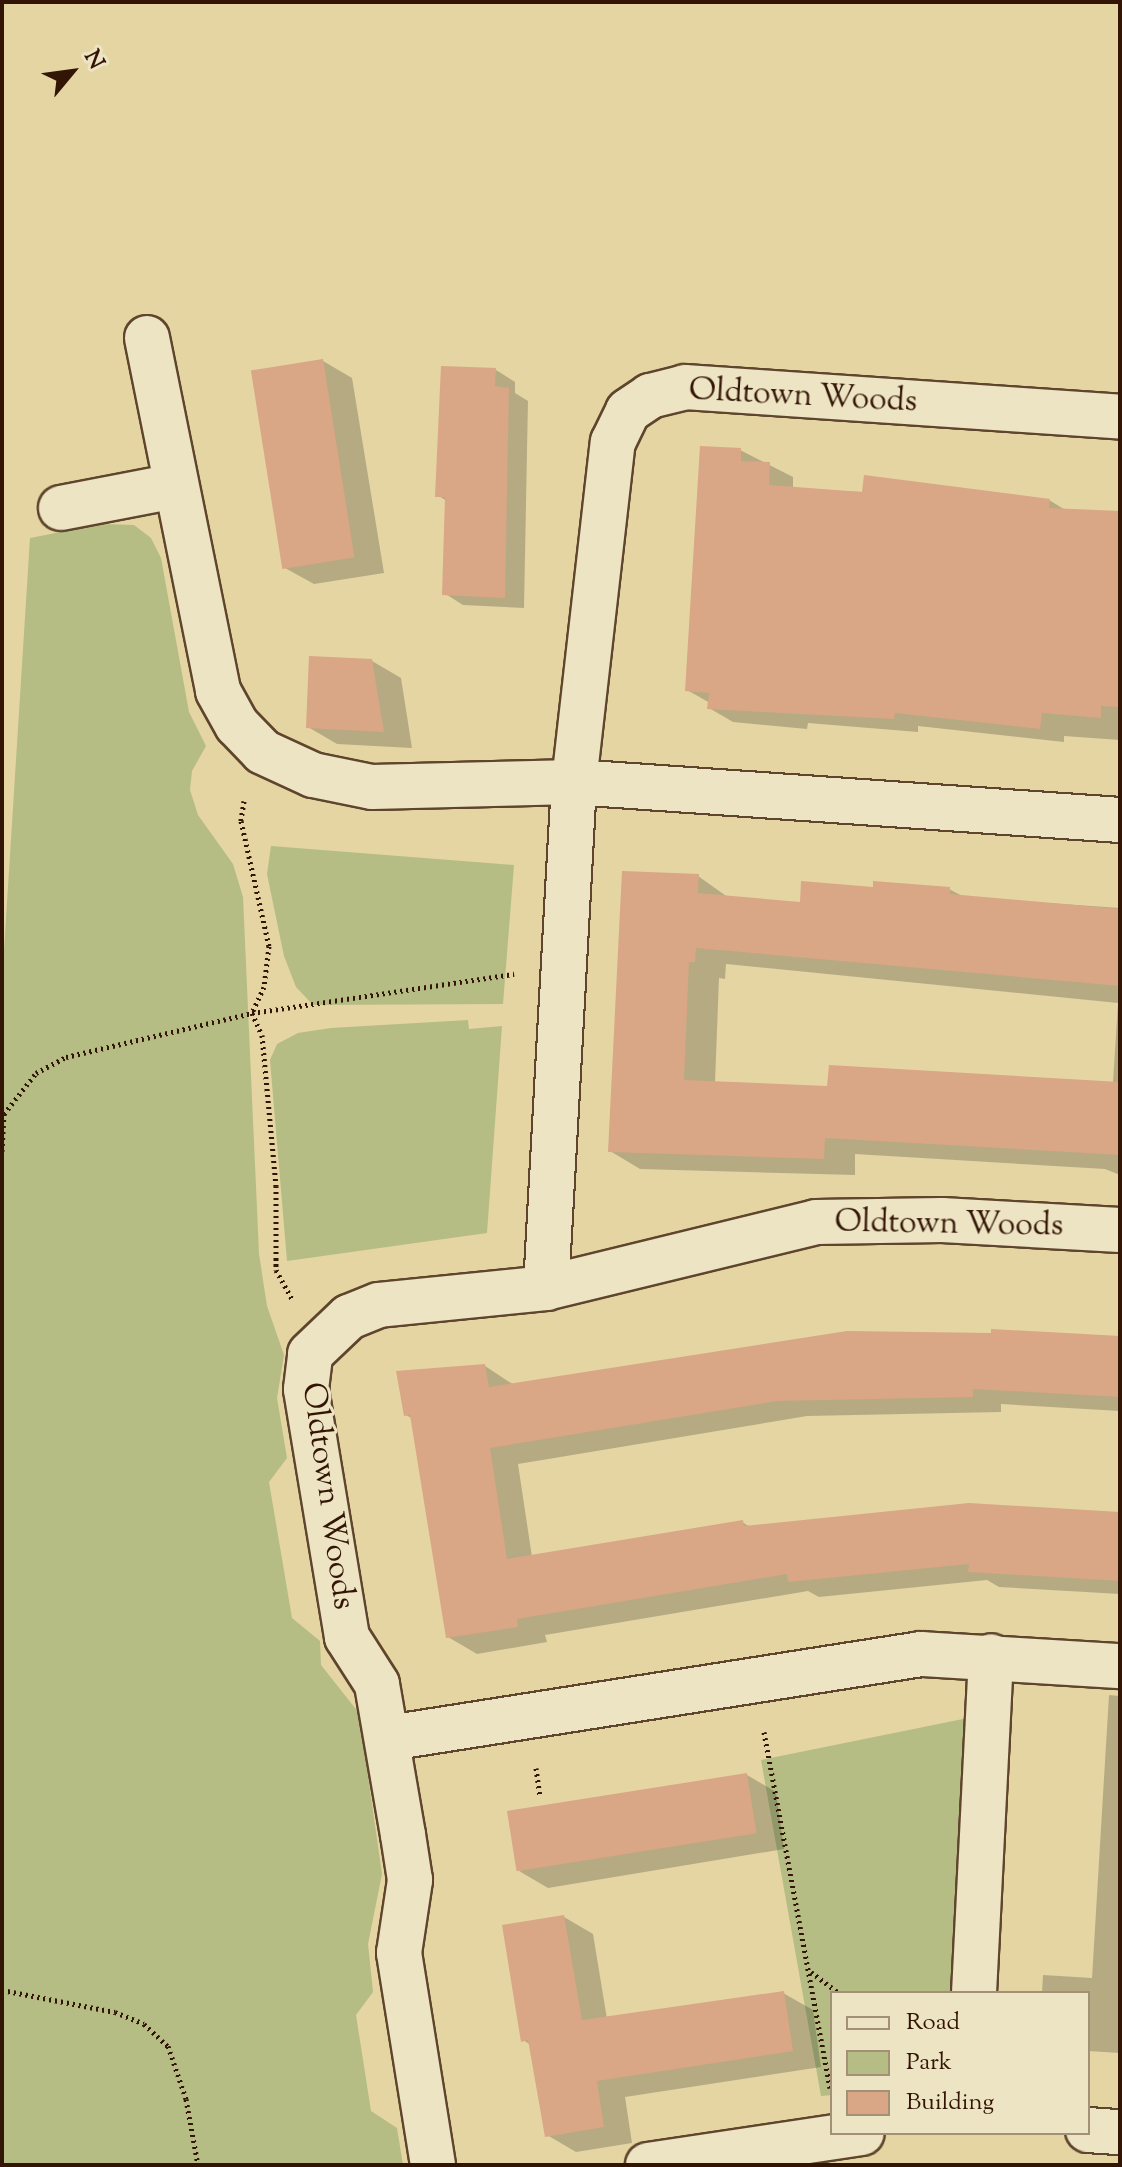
<!DOCTYPE html>
<style>
body{margin:0}
#map{position:relative;width:1122px;height:2167px;overflow:hidden;background:#e4d5a3;font-family:"Sorts Mill Goudy",serif}
div>[style]{position:absolute}
.green>*{inset:0;background:#b5bd84}
.shadow>*{inset:0;background:#0003}
.building>*{inset:0;background:#d9a686;transform-origin:0 0}
.path>*{height:5px;margin-top:-2.5px;transform-origin:0;background:repeating-linear-gradient(90deg,#331506 0 2px,transparent 0 6px)}
.roads{filter:drop-shadow(2px 0 #5f452d) drop-shadow(-2px 0 #5f452d) drop-shadow(0 2px #5f452d) drop-shadow(0 -2px #5f452d)}
.minor>*{height:44px;margin:-22px;padding:0 22px;transform-origin:22px;border-radius:22px;background:#ede4c3}
span{translate:-50% -50%;white-space:nowrap;text-align:center;line-height:1.15;-webkit-text-stroke:6px #ede4c3;paint-order:stroke}
.street-label{font-size:32px;color:#331506}
.frame{position:absolute;inset:0;border:4px solid #331506;pointer-events:none}
.legend{position:absolute;left:830px;top:1991px;width:260px;height:144px;box-sizing:border-box;background:#ede4c3;border:2px solid #a39177;margin:0;padding:10px 14px;list-style:none;font-size:24px;color:#331506}
.legend li{display:flex;align-items:center;gap:16px;height:40px}
.legend b{width:40px;border:2px solid #a39177}
.north{position:absolute;left:32px;top:32px;width:80px;height:80px;-webkit-text-stroke:6px #ede4c3;paint-order:stroke;rotate:61deg;font-size:22px;font-weight:700;line-height:32px;text-align:center;color:#331506}
.north::after{content:'';display:block;margin:auto;width:28px;height:36px;background:#331506;clip-path:polygon(50% 0,100% 100%,50% 72%,0 100%)}
</style>
<div id="map">
<div class="green">
<i style="clip-path:polygon(102px 524px,134px 525px,151px 538px,161px 558px,189px 712px,206px 746px,192px 771px,190px 790px,198px 815px,233px 864px,243px 897px,259px 1254px,267px 1306px,284px 1355px,277px 1398px,287px 1458px,269px 1482px,292px 1618px,320px 1641px,321px 1665px,359px 1713px,382px 1874px,368px 1944px,373px 1992px,356px 2015px,371px 2111px,397px 2128px,403px 2165px,2px 2165px,2px 982px,30px 538px)"></i>
<i style="clip-path:polygon(271px 846px,514px 865px,503px 1004px,313px 1005px,296px 987px,284px 956px,267px 874px)"></i>
<i style="clip-path:polygon(468px 1020px,469px 1029px,502px 1026px,487px 1233px,287px 1261px,270px 1060px,277px 1044px,298px 1033px,331px 1028px)"></i>
<i style="clip-path:polygon(968px 1718px,954px 1993px,832px 1993px,832px 2095px,821px 2096px,761px 1760px)"></i>
</div>
<div class="shadow">
<i style="clip-path:polygon(323px 361px,352px 378px,384px 573px,314px 584px,285px 568px)"></i>
<i style="clip-path:polygon(496px 370px,515px 382px,515px 393px,528px 401px,524px 608px,463px 605px,444px 593px,447px 501px,437px 495px)"></i>
<i style="clip-path:polygon(740px 450px,793px 477px,793px 489px,1049px 500px,1067px 511px,1120px 513px,1120px 740px,1064px 736px,1064px 742px,918px 726px,918px 732px,808px 723px,807px 729px,733px 722px,709px 708px,710px 703px,687px 690px)"></i>
<i style="clip-path:polygon(372px 661px,401px 678px,412px 748px,337px 744px,308px 727px)"></i>
<i style="clip-path:polygon(evenodd,698px 876px,729px 898px,802px 904px,875px 890px,949px 889px,964px 897px,1120px 908px,1120px 1175px,1105px 1169px,855px 1154px,855px 1175px,640px 1169px,610px 1151px,698px 876px,726px 964px,1118px 1003px,1113px 1082px,829px 1088px,715px 1083px,719px 978px,725px 979px,726px 964px)"></i>
<i style="clip-path:polygon(1120px 1338px,1120px 1411px,1001px 1404px,1001px 1412px,807px 1416px,518px 1464px,532px 1557px,742px 1522px,750px 1527px,1120px 1514px,1120px 1594px,999px 1587px,987px 1580px,819px 1597px,808px 1591px,545px 1635px,547px 1642px,477px 1654px,448px 1637px,413px 1419px,406px 1415px,485px 1366px,514px 1385px)"></i>
<i style="clip-path:polygon(1109px 1695px,1120px 1696px,1120px 2053px,1088px 2051px,1088px 1993px,1042px 1993px,1043px 1975px,1092px 1978px)"></i>
<i style="clip-path:polygon(747px 1775px,776px 1792px,784px 1849px,548px 1888px,519px 1871px)"></i>
<i style="clip-path:polygon(564px 1917px,593px 1934px,607px 2019px,783px 1993px,813px 2010px,821px 2067px,625px 2097px,632px 2143px,576px 2152px,547px 2135px,531px 2045px,523px 2040px)"></i>
</div>
<div class="building">
<i style="left:323px;top:359px;width:201px;height:73px;rotate:81deg"></i>
<i style="clip-path:polygon(441px 366px,496px 368px,495px 386px,509px 388px,505px 598px,442px 595px,445px 497px,435px 497px)"></i>
<i style="clip-path:polygon(700px 446px,741px 448px,741px 461px,770px 462px,769px 485px,862px 492px,864px 475px,1050px 499px,1049px 508px,1120px 511px,1120px 707px,1101px 706px,1101px 718px,1042px 713px,1040px 729px,895px 713px,894px 719px,707px 709px,709px 693px,685px 691px)"></i>
<i style="clip-path:polygon(309px 656px,372px 659px,384px 732px,306px 728px)"></i>
<i style="clip-path:polygon(622px 871px,699px 874px,698px 893px,800px 902px,801px 881px,873px 887px,873px 881px,950px 887px,950px 894px,1120px 909px,1120px 986px,696px 948px,695px 962px,689px 962px,684px 1080px,827px 1086px,829px 1065px,1120px 1082px,1120px 1155px,825px 1138px,824px 1159px,608px 1152px)"></i>
<i style="clip-path:polygon(991px 1329px,1120px 1336px,1120px 1397px,973px 1389px,973px 1397px,777px 1401px,490px 1448px,507px 1559px,743px 1520px,744px 1526px,969px 1503px,1120px 1512px,1120px 1581px,968px 1572px,969px 1564px,788px 1582px,787px 1574px,517px 1619px,518px 1627px,446px 1638px,410px 1415px,404px 1416px,396px 1371px,485px 1364px,489px 1387px,847px 1331px,991px 1333px)"></i>
<i style="left:747px;top:1773px;width:61px;height:243px;rotate:81deg"></i>
<i style="clip-path:polygon(564px 1915px,582px 2020px,784px 1991px,793px 2051px,597px 2081px,604px 2127px,545px 2137px,528px 2040px,521px 2042px,502px 1925px)"></i>
</div>
<div class="path">
<i style="left:244px;top:801px;width:20px;rotate:99deg"></i>
<i style="left:241px;top:821px;width:128px;rotate:77.4deg"></i>
<i style="left:269px;top:946px;width:41px;rotate:97deg"></i>
<i style="left:264px;top:987px;width:29px;rotate:115deg"></i>
<i style="left:252px;top:1013px;width:24px;rotate:66deg"></i>
<i style="left:262px;top:1035px;width:152px;rotate:84.7deg"></i>
<i style="left:276px;top:1186px;width:84px;rotate:90deg"></i>
<i style="left:276px;top:1270px;width:35px;rotate:61deg"></i>
<i style="left:2px;top:1151px;width:37px;rotate:-87deg"></i>
<i style="left:4px;top:1114px;width:52px;rotate:-52deg"></i>
<i style="left:36px;top:1073px;width:34px;rotate:-28deg"></i>
<i style="left:66px;top:1057px;width:191px;rotate:-13.3deg"></i>
<i style="left:252px;top:1013px;width:265px;rotate:-8.5deg"></i>
<i style="left:764px;top:1732px;width:362px;rotate:79.5deg"></i>
<i style="left:536px;top:1768px;width:27px;rotate:82deg"></i>
<i style="left:811px;top:1972px;width:35px;rotate:37deg"></i>
<i style="left:2px;top:1990px;width:115px;rotate:11deg"></i>
<i style="left:115px;top:2012px;width:31px;rotate:22deg"></i>
<i style="left:144px;top:2024px;width:33px;rotate:43deg"></i>
<i style="left:168px;top:2046px;width:56px;rotate:71.2deg"></i>
<i style="left:186px;top:2099px;width:67px;rotate:79.7deg"></i>
</div>
<div class="roads">
<div class="minor">
<i style="left:147px;top:338px;width:360px;rotate:78.6deg"></i>
<i style="left:218px;top:691px;width:39px;rotate:61deg"></i>
<i style="left:237px;top:725px;width:37px;rotate:46deg"></i>
<i style="left:263px;top:752px;width:55px;rotate:24.7deg"></i>
<i style="left:313px;top:775px;width:60px;rotate:11.5deg"></i>
<i style="left:372px;top:787px;width:202px;rotate:-1.4deg"></i>
<i style="left:574px;top:782px;width:547px;rotate:3.98deg"></i>
<i style="left:61px;top:508px;width:116px;rotate:-10.9deg"></i>
<i style="left:546px;top:1288px;width:507px;rotate:-86.83deg"></i>
<i style="left:574px;top:782px;width:342px;rotate:-83.5deg"></i>
<i style="left:613px;top:442px;width:34px;rotate:-64deg"></i>
<i style="left:628px;top:411px;width:27px;rotate:-34deg"></i>
<i style="left:650px;top:396px;width:36px;rotate:-14deg"></i>
<i style="left:685px;top:387px;width:436px;rotate:3.9deg"></i>
<i style="left:389px;top:1738px;width:539px;rotate:-8.97deg"></i>
<i style="left:921px;top:1654px;width:199px;rotate:3.5deg"></i>
<i style="left:974px;top:1993px;width:337px;rotate:-87.1deg"></i>
<i style="left:1088px;top:2130px;width:32px;rotate:4deg"></i>
<i style="left:433px;top:2165px;width:215px;rotate:-99.1deg"></i>
<i style="left:399px;top:1953px;width:74px;rotate:-81.4deg"></i>
<i style="left:410px;top:1880px;width:46px;rotate:-98.8deg"></i>
<i style="left:403px;top:1835px;width:153px;rotate:-99.8deg"></i>
<i style="left:377px;top:1684px;width:56px;rotate:-122.6deg"></i>
<i style="left:347px;top:1637px;width:251px;rotate:-99.4deg"></i>
<i style="left:306px;top:1389px;width:35px;rotate:-83deg"></i>
<i style="left:310px;top:1354px;width:54px;rotate:-43.5deg"></i>
<i style="left:349px;top:1317px;width:32px;rotate:-22deg"></i>
<i style="left:379px;top:1305px;width:168px;rotate:-5.8deg"></i>
<i style="left:546px;top:1288px;width:278px;rotate:-13.7deg"></i>
<i style="left:816px;top:1222px;width:126px;rotate:-0.9deg"></i>
<i style="left:942px;top:1220px;width:178px;rotate:3.2deg"></i>
<i style="left:648px;top:2165px;width:216px;rotate:-8.5deg"></i>
</div>
</div>
<div class="street-label">
<span style="left:803px;top:397px;rotate:3deg">Oldtown Woods</span>
<span style="left:949px;top:1225px;rotate:1deg">Oldtown Woods</span>
<span style="left:327px;top:1496px;rotate:82deg">Oldtown Woods</span>
</div>
<div class="frame"></div>
<ul class="legend">
<li><b style="height:10px;background:#ede4c3"></b>Road</li>
<li><b style="height:22px;background:#b5bd84"></b>Park</li>
<li><b style="height:22px;background:#d9a686"></b>Building</li>
</ul>
<div class="north">N</div>
</div>
